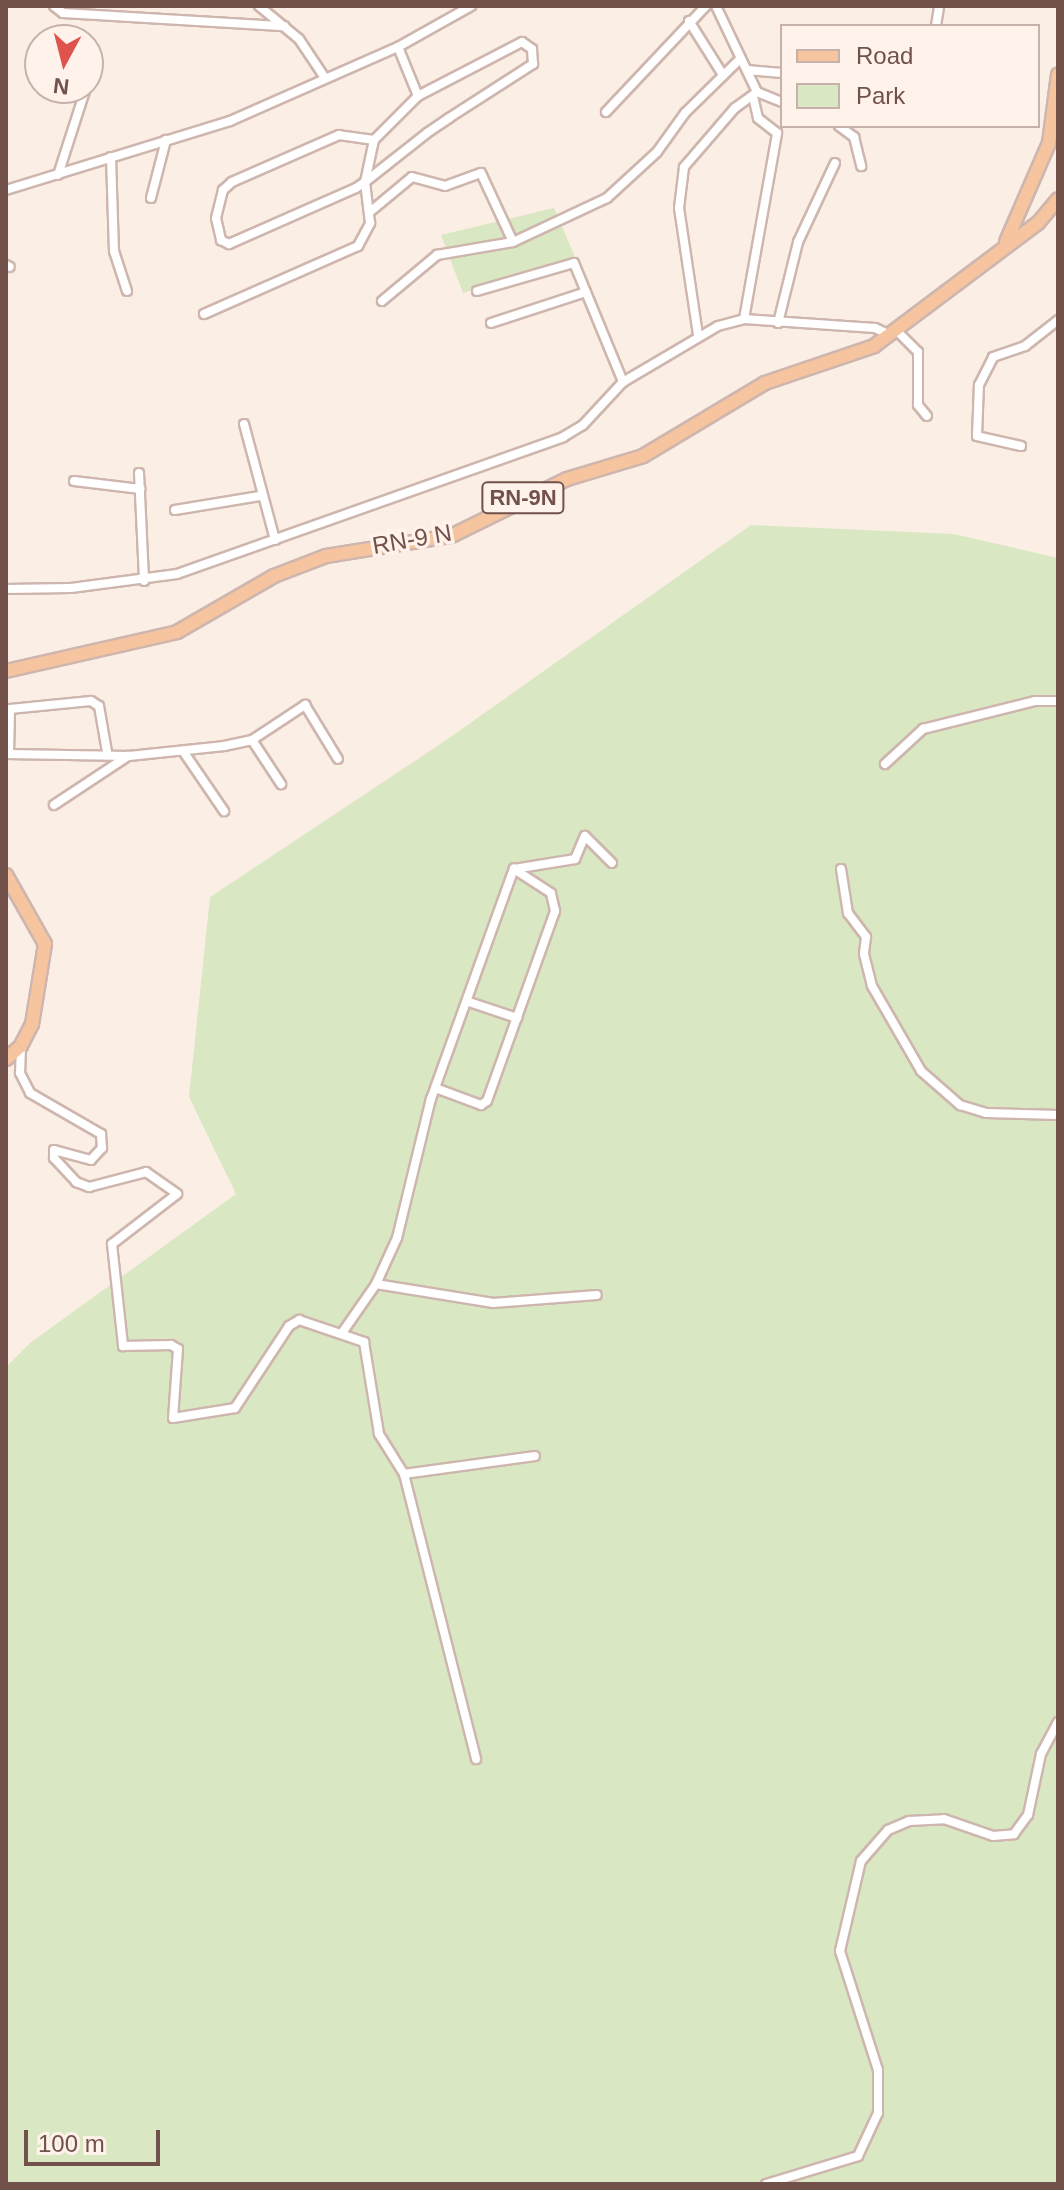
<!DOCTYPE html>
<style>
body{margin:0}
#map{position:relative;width:1064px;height:2190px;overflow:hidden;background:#fbeee4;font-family:Helvetica,sans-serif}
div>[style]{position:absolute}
.green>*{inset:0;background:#d9e8c3}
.roads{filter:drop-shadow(2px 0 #ceb6ae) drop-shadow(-2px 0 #ceb6ae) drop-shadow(0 2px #ceb6ae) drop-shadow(0 -2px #ceb6ae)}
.street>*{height:8px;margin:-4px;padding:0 4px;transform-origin:4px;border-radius:4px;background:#fff}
.primary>*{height:12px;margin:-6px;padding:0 6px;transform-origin:6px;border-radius:6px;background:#f6c5a0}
span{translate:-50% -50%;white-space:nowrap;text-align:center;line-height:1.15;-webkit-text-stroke:7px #fef2ea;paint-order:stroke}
.shield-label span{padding:2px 6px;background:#fef2ea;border:2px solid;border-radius:6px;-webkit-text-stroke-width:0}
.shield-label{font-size:22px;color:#72514b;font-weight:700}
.street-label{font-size:24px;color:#72514b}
.frame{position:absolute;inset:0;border:8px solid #72514b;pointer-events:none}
.legend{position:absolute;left:780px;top:24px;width:260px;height:104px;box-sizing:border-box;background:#fef2ea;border:2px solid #c6b2aa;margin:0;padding:10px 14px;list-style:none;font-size:24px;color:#72514b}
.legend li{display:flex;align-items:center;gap:16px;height:40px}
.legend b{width:40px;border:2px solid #c6b2aa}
.north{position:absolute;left:24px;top:24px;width:80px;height:80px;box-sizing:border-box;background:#fef2ea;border:2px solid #c6b2aa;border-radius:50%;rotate:187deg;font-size:22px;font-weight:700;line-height:32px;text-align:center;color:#72514b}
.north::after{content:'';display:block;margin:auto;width:28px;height:36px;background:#df534f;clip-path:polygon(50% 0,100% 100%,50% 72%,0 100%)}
.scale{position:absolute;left:24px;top:2130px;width:136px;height:36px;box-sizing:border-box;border:4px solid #72514b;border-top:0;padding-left:10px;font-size:24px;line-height:28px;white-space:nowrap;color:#72514b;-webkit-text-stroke:6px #fef2ea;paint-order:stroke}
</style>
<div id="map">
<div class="green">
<i style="clip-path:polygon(554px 208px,576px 259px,463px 293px,441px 235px)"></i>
<i style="clip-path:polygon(751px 525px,954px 534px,1058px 558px,1058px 2184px,6px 2184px,6px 1367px,30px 1343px,236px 1194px,189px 1097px,210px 897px,439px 745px)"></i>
</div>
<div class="roads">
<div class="street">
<i style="left:54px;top:6px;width:11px;rotate:38deg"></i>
<i style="left:63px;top:13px;width:222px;rotate:3.4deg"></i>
<i style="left:259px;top:6px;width:52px;rotate:39.5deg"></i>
<i style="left:299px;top:39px;width:47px;rotate:56.3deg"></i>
<i style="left:716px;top:6px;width:95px;rotate:64.5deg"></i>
<i style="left:757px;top:92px;width:27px;rotate:22deg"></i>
<i style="left:689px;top:21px;width:64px;rotate:57.8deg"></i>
<i style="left:936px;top:26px;width:20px;rotate:-81deg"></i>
<i style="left:747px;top:70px;width:35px;rotate:5deg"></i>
<i style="left:606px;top:112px;width:146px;rotate:-46.7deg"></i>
<i style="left:839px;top:126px;width:19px;rotate:36deg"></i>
<i style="left:854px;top:137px;width:30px;rotate:76deg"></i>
<i style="left:374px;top:140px;width:62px;rotate:-45deg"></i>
<i style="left:111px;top:157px;width:94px;rotate:88.2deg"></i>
<i style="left:114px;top:251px;width:42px;rotate:72deg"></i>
<i style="left:58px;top:175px;width:91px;rotate:-72.2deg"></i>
<i style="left:6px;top:190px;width:234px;rotate:-17.1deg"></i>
<i style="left:230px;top:121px;width:184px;rotate:-23.8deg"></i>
<i style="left:398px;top:47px;width:84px;rotate:-29.3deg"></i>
<i style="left:151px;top:198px;width:60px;rotate:-75.5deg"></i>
<i style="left:371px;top:211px;width:53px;rotate:-39.7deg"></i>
<i style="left:412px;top:177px;width:34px;rotate:15deg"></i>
<i style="left:445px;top:186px;width:38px;rotate:-20deg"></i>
<i style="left:481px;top:173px;width:76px;rotate:65.1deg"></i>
<i style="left:6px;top:265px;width:4px;rotate:27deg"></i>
<i style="left:477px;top:291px;width:101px;rotate:-16.1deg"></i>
<i style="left:574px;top:263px;width:129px;rotate:67.6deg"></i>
<i style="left:382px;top:301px;width:72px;rotate:-39.9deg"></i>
<i style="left:437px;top:255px;width:77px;rotate:-9.7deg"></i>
<i style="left:513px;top:242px;width:104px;rotate:-25.1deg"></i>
<i style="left:607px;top:198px;width:68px;rotate:-42.6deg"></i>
<i style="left:657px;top:152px;width:48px;rotate:-54.3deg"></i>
<i style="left:685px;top:113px;width:78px;rotate:-44.5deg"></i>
<i style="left:204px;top:314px;width:168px;rotate:-23.8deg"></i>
<i style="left:358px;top:246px;width:26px;rotate:-62deg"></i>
<i style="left:370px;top:223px;width:41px;rotate:-97deg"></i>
<i style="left:365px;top:182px;width:43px;rotate:-77.9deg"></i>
<i style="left:374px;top:140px;width:35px;rotate:-172deg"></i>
<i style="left:339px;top:135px;width:117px;rotate:156.3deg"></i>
<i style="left:232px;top:182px;width:12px;rotate:138deg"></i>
<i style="left:223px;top:190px;width:29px;rotate:104deg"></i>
<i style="left:216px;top:218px;width:23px;rotate:77deg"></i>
<i style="left:221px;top:240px;width:9px;rotate:27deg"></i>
<i style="left:229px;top:244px;width:139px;rotate:-23.8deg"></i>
<i style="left:356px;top:188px;width:11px;rotate:-34deg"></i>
<i style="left:365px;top:182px;width:79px;rotate:-38.3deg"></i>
<i style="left:427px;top:133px;width:27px;rotate:-34deg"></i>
<i style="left:449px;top:118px;width:100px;rotate:-32.7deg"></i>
<i style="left:533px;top:64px;width:15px;rotate:-94deg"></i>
<i style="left:532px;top:49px;width:12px;rotate:-145deg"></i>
<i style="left:522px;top:42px;width:117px;rotate:152.6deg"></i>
<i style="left:418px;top:96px;width:53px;rotate:-112.2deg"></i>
<i style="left:744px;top:319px;width:189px;rotate:-79.9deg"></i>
<i style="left:777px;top:133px;width:24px;rotate:-142deg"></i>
<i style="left:758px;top:118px;width:23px;rotate:-103deg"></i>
<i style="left:491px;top:323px;width:100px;rotate:-18.1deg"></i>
<i style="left:778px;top:323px;width:83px;rotate:-76.1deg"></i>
<i style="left:798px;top:242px;width:87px;rotate:-64.9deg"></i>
<i style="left:896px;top:330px;width:31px;rotate:45deg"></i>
<i style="left:918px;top:352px;width:53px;rotate:90deg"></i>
<i style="left:918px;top:405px;width:14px;rotate:51deg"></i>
<i style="left:698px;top:335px;width:128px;rotate:-98.5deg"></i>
<i style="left:679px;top:208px;width:41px;rotate:-83deg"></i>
<i style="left:684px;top:167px;width:78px;rotate:-49.2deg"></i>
<i style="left:735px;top:108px;width:27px;rotate:-36deg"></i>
<i style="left:244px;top:424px;width:120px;rotate:75deg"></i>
<i style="left:1021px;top:446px;width:45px;rotate:-167.2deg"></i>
<i style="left:977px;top:436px;width:51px;rotate:-87.8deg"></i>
<i style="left:979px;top:385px;width:31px;rotate:-63deg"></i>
<i style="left:993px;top:357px;width:34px;rotate:-19deg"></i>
<i style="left:1025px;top:346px;width:42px;rotate:-38.2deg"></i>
<i style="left:139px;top:473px;width:108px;rotate:87.3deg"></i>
<i style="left:74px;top:481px;width:67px;rotate:6.8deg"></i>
<i style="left:175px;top:510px;width:86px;rotate:-9.4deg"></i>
<i style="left:6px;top:589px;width:65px;rotate:-0.9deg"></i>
<i style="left:71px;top:588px;width:107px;rotate:-7.5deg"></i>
<i style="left:177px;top:574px;width:410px;rotate:-19.5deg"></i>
<i style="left:563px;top:437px;width:23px;rotate:-31deg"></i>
<i style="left:583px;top:425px;width:59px;rotate:-47.1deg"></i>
<i style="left:623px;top:382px;width:110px;rotate:-30.5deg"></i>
<i style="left:718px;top:326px;width:27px;rotate:-15deg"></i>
<i style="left:744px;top:319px;width:131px;rotate:3.9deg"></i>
<i style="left:875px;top:328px;width:17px;rotate:25deg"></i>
<i style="left:252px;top:740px;width:53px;rotate:56.6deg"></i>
<i style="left:183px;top:751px;width:73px;rotate:55.7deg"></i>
<i style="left:6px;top:754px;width:123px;rotate:0.9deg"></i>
<i style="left:129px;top:756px;width:96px;rotate:-6deg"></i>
<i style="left:224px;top:746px;width:29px;rotate:-12deg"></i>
<i style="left:252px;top:740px;width:64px;rotate:-33.4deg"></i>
<i style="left:305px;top:705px;width:63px;rotate:58.6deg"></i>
<i style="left:9px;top:754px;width:45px;rotate:-88.7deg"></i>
<i style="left:10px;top:709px;width:81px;rotate:-5.6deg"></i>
<i style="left:91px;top:701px;width:9px;rotate:32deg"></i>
<i style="left:99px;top:706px;width:47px;rotate:80.1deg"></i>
<i style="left:885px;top:764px;width:52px;rotate:-42.6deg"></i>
<i style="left:923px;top:729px;width:115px;rotate:-14deg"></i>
<i style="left:1035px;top:701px;width:23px"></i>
<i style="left:54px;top:805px;width:89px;rotate:-33.5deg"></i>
<i style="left:841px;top:869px;width:45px;rotate:81deg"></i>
<i style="left:848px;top:913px;width:30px;rotate:53deg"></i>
<i style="left:866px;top:937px;width:17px;rotate:97deg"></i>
<i style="left:864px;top:954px;width:33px;rotate:76deg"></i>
<i style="left:872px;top:986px;width:98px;rotate:60deg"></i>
<i style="left:921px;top:1071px;width:52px;rotate:41.1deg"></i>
<i style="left:960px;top:1105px;width:27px;rotate:17deg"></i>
<i style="left:986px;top:1113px;width:72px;rotate:1.6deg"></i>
<i style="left:469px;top:1002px;width:51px;rotate:18.4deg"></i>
<i style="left:21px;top:1046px;width:27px;rotate:92deg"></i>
<i style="left:20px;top:1073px;width:22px;rotate:63deg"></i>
<i style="left:30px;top:1093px;width:82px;rotate:30deg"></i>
<i style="left:101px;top:1134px;width:14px;rotate:86deg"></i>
<i style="left:102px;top:1148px;width:16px;rotate:133deg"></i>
<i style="left:91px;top:1160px;width:38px;rotate:-165deg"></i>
<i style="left:54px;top:1150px;width:8px;rotate:90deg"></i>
<i style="left:54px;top:1158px;width:33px;rotate:47deg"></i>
<i style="left:76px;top:1182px;width:14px;rotate:21deg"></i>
<i style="left:89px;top:1187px;width:59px;rotate:-14.7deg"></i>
<i style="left:146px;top:1172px;width:38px;rotate:35deg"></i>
<i style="left:177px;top:1194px;width:82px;rotate:142.4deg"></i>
<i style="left:112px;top:1244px;width:103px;rotate:83.8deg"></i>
<i style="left:123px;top:1346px;width:48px;rotate:-1.2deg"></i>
<i style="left:171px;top:1345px;width:8px;rotate:30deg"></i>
<i style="left:178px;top:1349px;width:69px;rotate:94.1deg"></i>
<i style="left:173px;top:1418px;width:63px;rotate:-9.2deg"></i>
<i style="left:235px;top:1408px;width:98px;rotate:-56.6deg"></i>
<i style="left:289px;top:1326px;width:12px;rotate:-31deg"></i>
<i style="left:299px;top:1320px;width:69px;rotate:18.7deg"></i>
<i style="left:364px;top:1342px;width:93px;rotate:80.7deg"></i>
<i style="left:379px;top:1434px;width:47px;rotate:58deg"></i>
<i style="left:404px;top:1474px;width:294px;rotate:75.8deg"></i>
<i style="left:438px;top:1089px;width:46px;rotate:20.4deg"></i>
<i style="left:481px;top:1105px;width:7px;rotate:-34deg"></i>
<i style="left:487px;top:1101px;width:202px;rotate:-70.3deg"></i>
<i style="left:555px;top:911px;width:18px;rotate:-103deg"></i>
<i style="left:551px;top:893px;width:44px;rotate:-147deg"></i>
<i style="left:376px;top:1284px;width:119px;rotate:9.2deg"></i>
<i style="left:493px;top:1303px;width:104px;rotate:-4.4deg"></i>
<i style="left:342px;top:1333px;width:60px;rotate:-55.2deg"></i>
<i style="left:376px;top:1284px;width:51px;rotate:-65.5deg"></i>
<i style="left:397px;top:1238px;width:143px;rotate:-76.3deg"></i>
<i style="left:431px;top:1099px;width:245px;rotate:-70.2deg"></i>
<i style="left:514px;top:869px;width:62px;rotate:-9.3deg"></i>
<i style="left:575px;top:859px;width:25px;rotate:-67deg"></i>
<i style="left:585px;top:836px;width:38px;rotate:45deg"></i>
<i style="left:404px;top:1474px;width:132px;rotate:-7.8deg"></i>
<i style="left:766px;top:2184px;width:96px;rotate:-16.9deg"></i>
<i style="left:858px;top:2156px;width:47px;rotate:-65.1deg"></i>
<i style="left:878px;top:2113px;width:43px;rotate:-90deg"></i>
<i style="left:878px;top:2070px;width:125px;rotate:-107.7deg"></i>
<i style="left:840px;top:1951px;width:92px;rotate:-76.9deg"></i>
<i style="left:861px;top:1861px;width:41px;rotate:-48.9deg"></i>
<i style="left:888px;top:1830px;width:23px;rotate:-23deg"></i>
<i style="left:909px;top:1821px;width:35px;rotate:-3deg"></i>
<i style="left:944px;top:1819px;width:52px;rotate:19.1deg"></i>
<i style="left:993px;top:1836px;width:21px;rotate:-5deg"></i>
<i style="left:1014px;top:1834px;width:24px;rotate:-54deg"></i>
<i style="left:1028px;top:1815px;width:62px;rotate:-78deg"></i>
<i style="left:1041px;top:1754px;width:36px;rotate:-62deg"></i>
</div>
<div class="primary">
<i style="left:1006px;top:242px;width:108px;rotate:-66.5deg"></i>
<i style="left:1049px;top:143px;width:69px;rotate:-82.5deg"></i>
<i style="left:6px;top:671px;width:175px;rotate:-12.8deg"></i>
<i style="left:177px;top:632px;width:112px;rotate:-30deg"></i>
<i style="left:274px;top:576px;width:56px;rotate:-21deg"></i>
<i style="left:326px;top:556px;width:127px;rotate:-9.1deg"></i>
<i style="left:451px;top:536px;width:129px;rotate:-26.2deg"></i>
<i style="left:567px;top:479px;width:79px;rotate:-16.8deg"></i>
<i style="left:643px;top:456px;width:142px;rotate:-30.9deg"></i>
<i style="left:765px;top:383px;width:115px;rotate:-18.7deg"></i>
<i style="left:874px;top:346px;width:205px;rotate:-36.9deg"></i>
<i style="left:1038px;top:223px;width:31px;rotate:-50deg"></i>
<i style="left:6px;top:875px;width:79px;rotate:60.5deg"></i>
<i style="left:45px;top:944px;width:81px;rotate:99.2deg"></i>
<i style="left:32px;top:1024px;width:25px;rotate:117deg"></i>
<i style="left:21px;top:1046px;width:20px;rotate:139deg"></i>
</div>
</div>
<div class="shield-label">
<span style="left:523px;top:498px">RN-9N</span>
</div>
<div class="street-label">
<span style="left:412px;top:539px;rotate:-10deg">RN-9 N</span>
</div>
<div class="frame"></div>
<ul class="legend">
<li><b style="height:10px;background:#f6c5a0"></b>Road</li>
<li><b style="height:22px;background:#d9e8c3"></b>Park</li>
</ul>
<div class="north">N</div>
<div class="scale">100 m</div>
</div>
